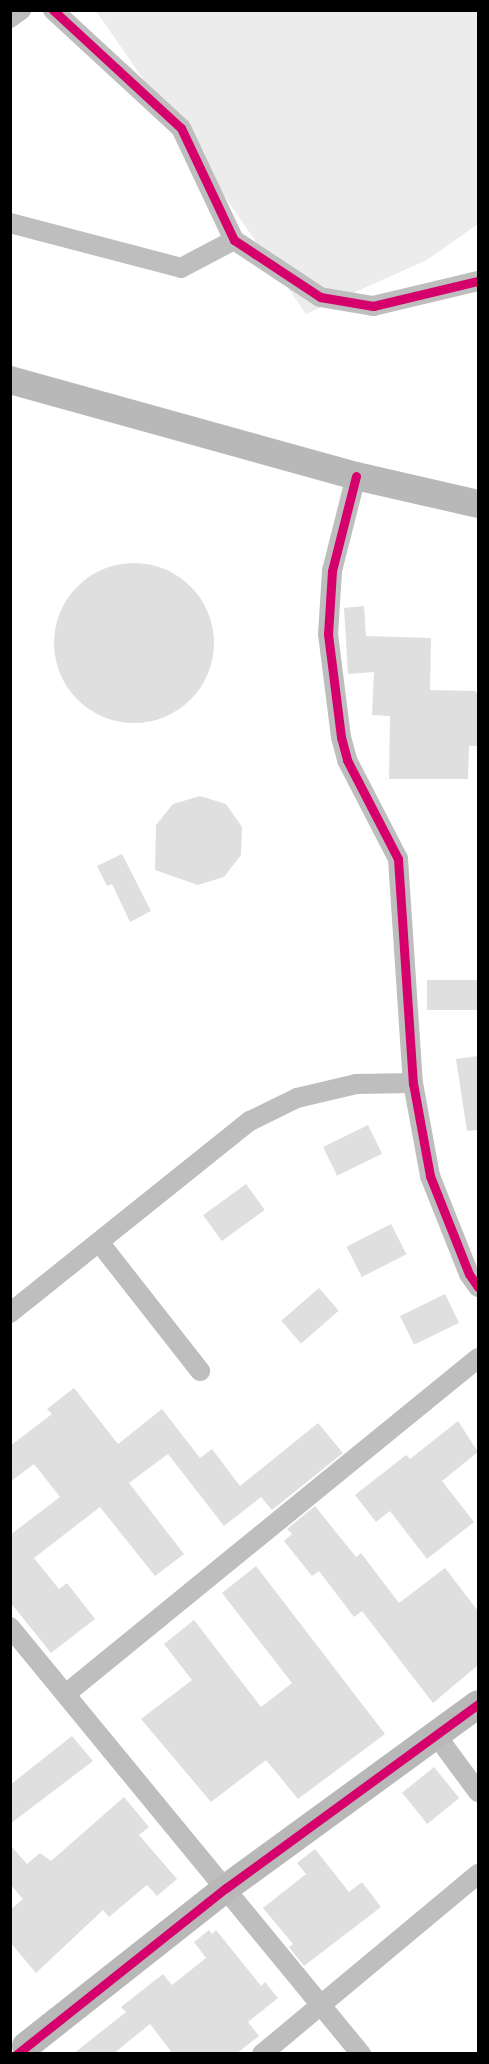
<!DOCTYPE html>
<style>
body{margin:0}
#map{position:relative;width:489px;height:2064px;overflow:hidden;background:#fff;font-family:"DejaVu Sans",sans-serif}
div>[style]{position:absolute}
.green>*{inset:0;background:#ececec}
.building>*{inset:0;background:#dfdfdf;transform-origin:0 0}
.round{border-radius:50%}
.street>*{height:20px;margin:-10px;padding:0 10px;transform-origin:10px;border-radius:10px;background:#bebebe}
.secondary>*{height:28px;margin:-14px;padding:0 14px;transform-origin:14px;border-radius:14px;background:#b8b8b8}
.cycleway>*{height:9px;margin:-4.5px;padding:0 4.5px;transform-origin:4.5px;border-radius:4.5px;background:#d6006c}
span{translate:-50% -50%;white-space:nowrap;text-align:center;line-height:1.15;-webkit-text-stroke:4.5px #fff;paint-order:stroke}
.frame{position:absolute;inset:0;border:12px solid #000;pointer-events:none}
</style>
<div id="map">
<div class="green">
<i style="clip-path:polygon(96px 11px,478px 11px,478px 224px,427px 260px,306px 314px)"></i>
</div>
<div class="building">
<i class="round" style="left:54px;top:563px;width:160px;height:160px"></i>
<i style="clip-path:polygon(364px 606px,366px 636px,431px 638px,430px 690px,475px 691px,478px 695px,478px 746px,469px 746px,468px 779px,389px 779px,390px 716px,372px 715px,374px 672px,348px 674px,344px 608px)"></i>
<i style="clip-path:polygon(200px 796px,226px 804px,242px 827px,241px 855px,224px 877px,198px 885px,155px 870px,156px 825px,173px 804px)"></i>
<i style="clip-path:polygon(122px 854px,151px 911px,130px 922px,112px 884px,107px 886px,97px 866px)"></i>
<i style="left:478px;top:980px;width:30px;height:51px;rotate:90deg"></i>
<i style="clip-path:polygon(478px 1056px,478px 1130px,467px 1131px,456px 1059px)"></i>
<i style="left:368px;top:1125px;width:32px;height:50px;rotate:64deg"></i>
<i style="left:246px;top:1184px;width:32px;height:53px;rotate:54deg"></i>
<i style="left:391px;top:1224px;width:34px;height:50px;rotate:63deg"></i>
<i style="left:319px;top:1288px;width:30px;height:50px;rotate:49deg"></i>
<i style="left:445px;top:1294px;width:32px;height:50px;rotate:64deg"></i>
<i style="clip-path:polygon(74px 1388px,118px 1444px,162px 1409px,200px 1458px,212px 1449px,240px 1486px,318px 1423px,343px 1453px,272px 1510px,261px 1497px,224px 1526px,168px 1454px,129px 1483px,184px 1554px,155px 1576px,100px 1507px,34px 1558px,59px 1589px,67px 1583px,95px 1619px,51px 1653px,10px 1602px,10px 1535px,60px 1497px,34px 1464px,10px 1482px,10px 1446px,52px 1414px,47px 1409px)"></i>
<i style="clip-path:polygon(458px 1421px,478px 1452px,442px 1481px,474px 1522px,427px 1559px,390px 1511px,376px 1522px,355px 1495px,406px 1455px,410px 1459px)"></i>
<i style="clip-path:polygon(315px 1506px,356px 1557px,361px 1553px,399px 1603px,445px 1568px,478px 1611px,478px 1665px,433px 1703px,362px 1611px,354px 1617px,319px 1571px,312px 1576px,284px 1541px,292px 1534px,287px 1529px)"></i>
<i style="clip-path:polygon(256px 1566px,385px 1734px,298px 1799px,266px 1760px,211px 1802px,141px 1719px,192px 1680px,164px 1644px,194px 1620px,261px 1707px,292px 1683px,222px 1593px)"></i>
<i style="clip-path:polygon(72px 1736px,93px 1761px,10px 1824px,10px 1785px)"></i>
<i style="left:434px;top:1767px;width:40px;height:41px;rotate:51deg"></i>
<i style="clip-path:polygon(124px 1797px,149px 1827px,139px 1835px,177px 1879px,157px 1896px,147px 1885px,109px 1917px,103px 1910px,36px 1973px,10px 1942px,10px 1910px,23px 1899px,10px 1884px,10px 1845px,27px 1864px,40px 1853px,51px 1861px)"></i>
<i style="clip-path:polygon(315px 1849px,349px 1892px,362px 1882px,381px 1907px,304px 1966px,289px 1947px,293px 1944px,263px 1908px,306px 1874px,297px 1863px)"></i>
<i style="clip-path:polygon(209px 1930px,212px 1934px,216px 1930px,261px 1986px,265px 1982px,278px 1998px,248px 2022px,259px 2036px,236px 2054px,173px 2054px,150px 2024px,113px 2054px,73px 2054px,126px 2012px,121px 2007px,163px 1974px,172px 1985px,206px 1958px,194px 1942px)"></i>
</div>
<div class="street">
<i style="left:53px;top:10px;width:174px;rotate:42.7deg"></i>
<i style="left:181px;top:128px;width:124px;rotate:64.7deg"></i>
<i style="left:234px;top:240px;width:103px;rotate:33.5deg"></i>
<i style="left:320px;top:297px;width:54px;rotate:9.6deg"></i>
<i style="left:373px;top:306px;width:108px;rotate:-13.4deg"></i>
<i style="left:10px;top:18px;width:14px;rotate:-36deg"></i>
<i style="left:10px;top:223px;width:177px;rotate:14.7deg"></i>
<i style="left:181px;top:268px;width:60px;rotate:-27.8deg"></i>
<i style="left:356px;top:476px;width:98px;rotate:104.2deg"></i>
<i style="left:332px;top:571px;width:63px;rotate:93.6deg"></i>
<i style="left:328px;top:634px;width:104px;rotate:82.8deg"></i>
<i style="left:341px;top:737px;width:24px;rotate:75deg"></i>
<i style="left:347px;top:760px;width:111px;rotate:62.7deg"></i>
<i style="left:398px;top:859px;width:225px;rotate:86.2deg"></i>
<i style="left:413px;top:1083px;width:95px;rotate:79.6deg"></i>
<i style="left:430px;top:1176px;width:105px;rotate:68.3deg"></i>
<i style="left:469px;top:1274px;width:16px;rotate:55deg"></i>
<i style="left:99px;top:1242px;width:164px;rotate:51.9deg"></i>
<i style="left:10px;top:1313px;width:307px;rotate:-38.7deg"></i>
<i style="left:250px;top:1121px;width:52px;rotate:-26.1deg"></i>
<i style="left:297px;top:1098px;width:61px;rotate:-13.3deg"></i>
<i style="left:356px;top:1084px;width:57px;rotate:-1deg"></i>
<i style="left:10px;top:1627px;width:553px;rotate:50.58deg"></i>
<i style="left:67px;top:1693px;width:530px;rotate:-39.18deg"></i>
<i style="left:436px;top:1735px;width:71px;rotate:53.6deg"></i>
<i style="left:262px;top:2054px;width:281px;rotate:-39.8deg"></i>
</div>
<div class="secondary">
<i style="left:10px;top:380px;width:359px;rotate:15.5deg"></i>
<i style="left:356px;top:476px;width:125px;rotate:12.9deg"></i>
<i style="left:26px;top:2046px;width:255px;rotate:-38.3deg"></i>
<i style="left:226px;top:1888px;width:312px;rotate:-36.1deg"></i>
</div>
<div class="cycleway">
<i style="left:53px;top:10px;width:174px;rotate:42.7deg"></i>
<i style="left:181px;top:128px;width:124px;rotate:64.7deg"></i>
<i style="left:234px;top:240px;width:103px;rotate:33.5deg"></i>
<i style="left:320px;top:297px;width:54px;rotate:9.6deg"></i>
<i style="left:373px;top:306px;width:108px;rotate:-13.4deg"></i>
<i style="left:356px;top:476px;width:98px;rotate:104.2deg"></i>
<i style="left:332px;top:571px;width:63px;rotate:93.6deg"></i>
<i style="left:328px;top:634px;width:104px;rotate:82.8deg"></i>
<i style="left:341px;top:737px;width:24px;rotate:75deg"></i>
<i style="left:347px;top:760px;width:111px;rotate:62.7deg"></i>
<i style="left:398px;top:859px;width:225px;rotate:86.2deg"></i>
<i style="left:413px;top:1083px;width:95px;rotate:79.6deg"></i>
<i style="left:430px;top:1176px;width:105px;rotate:68.3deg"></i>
<i style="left:469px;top:1274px;width:16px;rotate:55deg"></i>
<i style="left:17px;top:2054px;width:267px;rotate:-38.5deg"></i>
<i style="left:226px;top:1888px;width:312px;rotate:-36.1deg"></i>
</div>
<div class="frame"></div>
</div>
